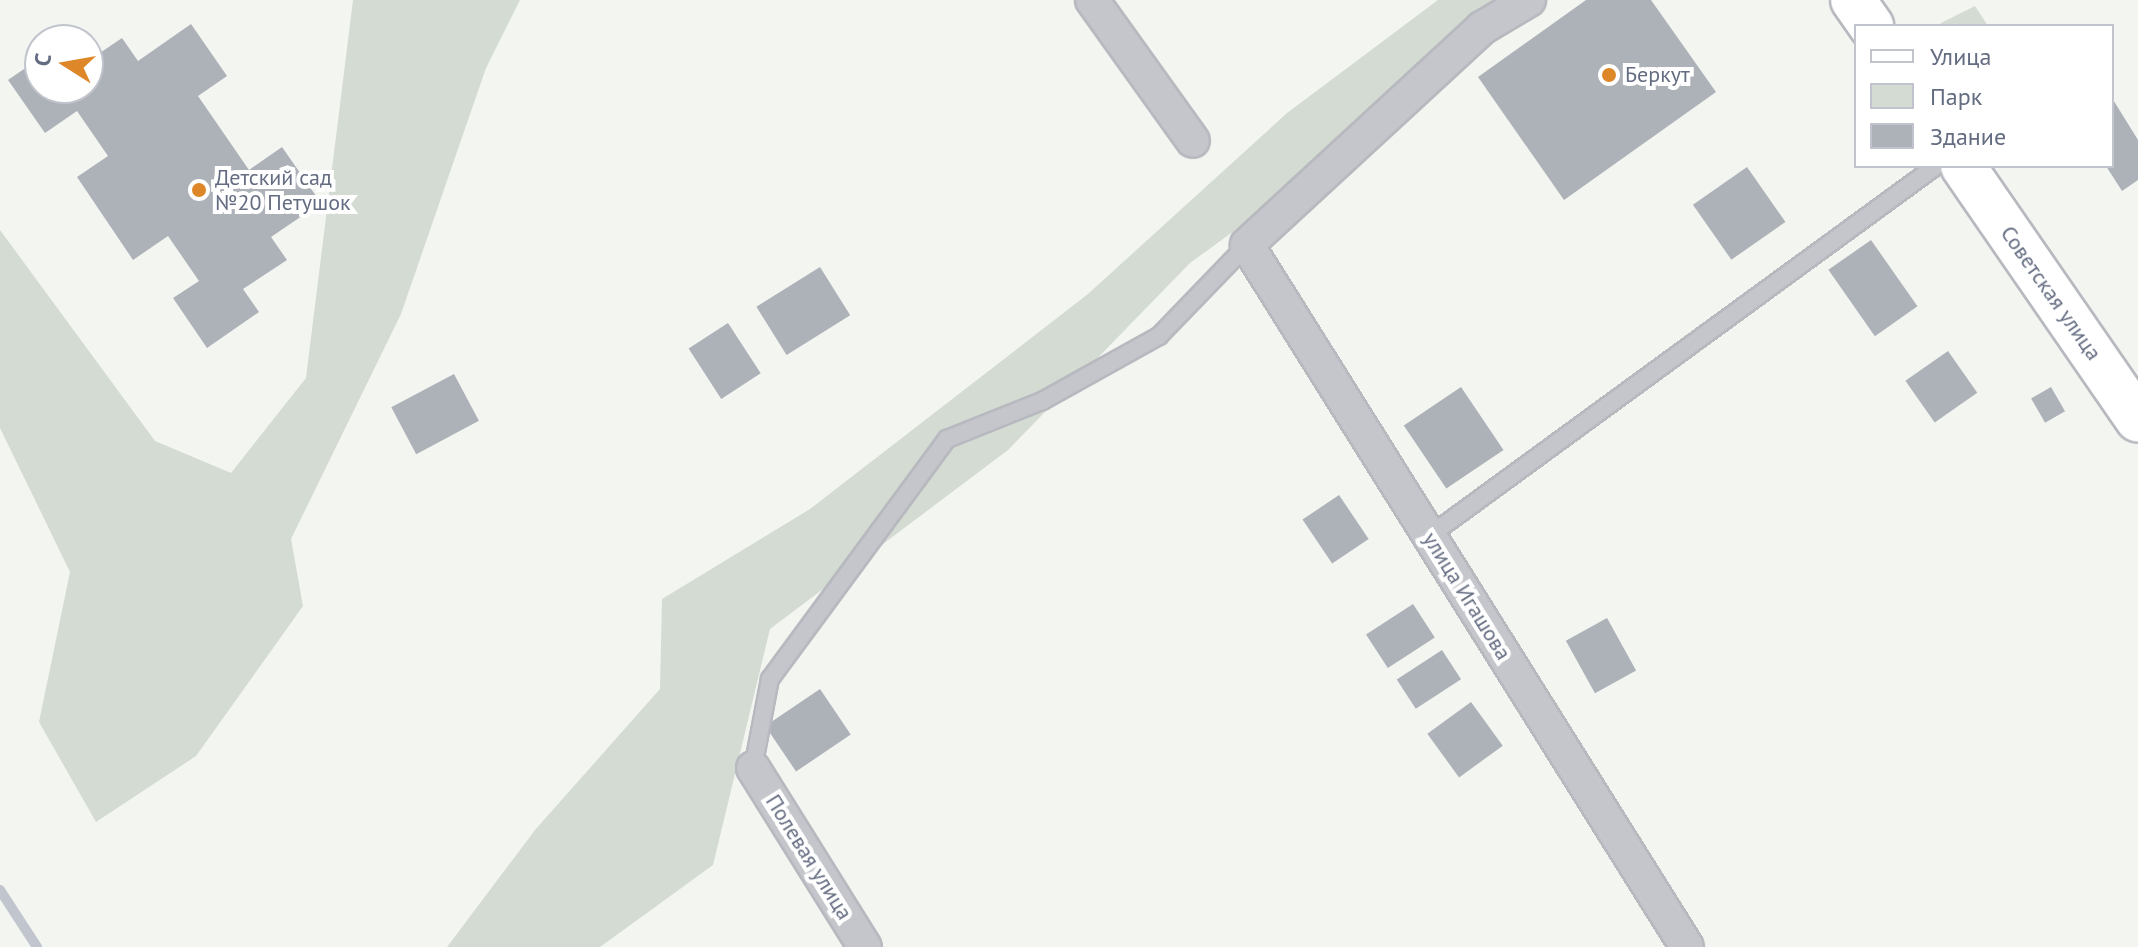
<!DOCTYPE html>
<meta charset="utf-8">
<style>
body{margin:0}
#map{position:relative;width:2138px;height:947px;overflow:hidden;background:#f3f5f1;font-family:"PT Sans",sans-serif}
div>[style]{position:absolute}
.green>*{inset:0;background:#d3dbd2}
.stream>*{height:10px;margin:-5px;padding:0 5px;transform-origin:5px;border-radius:5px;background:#c1c6ce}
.building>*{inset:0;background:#adb1b8;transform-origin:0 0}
.roads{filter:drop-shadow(2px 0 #b7b9bf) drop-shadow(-2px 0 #b7b9bf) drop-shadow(0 2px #b7b9bf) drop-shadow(0 -2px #b7b9bf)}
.lane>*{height:16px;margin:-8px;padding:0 8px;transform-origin:8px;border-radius:8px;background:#c5c6cb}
.street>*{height:32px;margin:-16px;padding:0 16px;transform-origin:16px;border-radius:16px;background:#c5c6cb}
.secondary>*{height:44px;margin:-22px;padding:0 22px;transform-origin:22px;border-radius:22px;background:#fff}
.dots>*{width:22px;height:22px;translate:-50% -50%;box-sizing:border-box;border:4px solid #fff;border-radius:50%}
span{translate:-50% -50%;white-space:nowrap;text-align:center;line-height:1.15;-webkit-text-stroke:8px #fff;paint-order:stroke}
.poi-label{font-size:22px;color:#646c81}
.left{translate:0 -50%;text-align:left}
.street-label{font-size:22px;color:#646c81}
.legend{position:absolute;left:1854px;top:24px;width:260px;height:144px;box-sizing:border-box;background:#fff;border:2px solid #c1c4cd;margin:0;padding:10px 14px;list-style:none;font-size:24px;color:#646c81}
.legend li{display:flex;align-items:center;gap:16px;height:40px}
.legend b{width:40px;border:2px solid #c1c4cd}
.north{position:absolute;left:24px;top:24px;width:80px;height:80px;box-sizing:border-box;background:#fff;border:2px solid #c1c4cd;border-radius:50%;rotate:281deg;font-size:22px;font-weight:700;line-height:32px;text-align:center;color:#646c81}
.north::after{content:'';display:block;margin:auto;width:28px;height:36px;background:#de8728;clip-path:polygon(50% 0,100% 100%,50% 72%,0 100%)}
</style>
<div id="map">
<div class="green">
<i style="clip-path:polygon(353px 0,520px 0,486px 68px,401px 314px,291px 539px,303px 606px,196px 756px,96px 822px,39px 722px,70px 572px,0 428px,0 230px,155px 441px,231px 473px,306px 378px)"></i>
<i style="clip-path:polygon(1438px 0,1517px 0,1476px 55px,1190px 263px,1008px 450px,770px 629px,713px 865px,600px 947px,447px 947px,535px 830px,660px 689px,662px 599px,810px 509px,1088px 294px,1287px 113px)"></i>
<i style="clip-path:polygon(1975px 6px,1988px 26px,1938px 26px,1941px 23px)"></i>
</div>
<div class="stream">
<i style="left:0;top:890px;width:68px;rotate:57deg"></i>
</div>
<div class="building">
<i style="clip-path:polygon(1586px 0,1651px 0,1716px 92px,1564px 200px,1478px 77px)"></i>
<i style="clip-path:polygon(191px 24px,227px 76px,198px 96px,249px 170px,282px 147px,321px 203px,271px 237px,287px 260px,243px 289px,259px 312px,207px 348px,173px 298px,199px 281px,168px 236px,133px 260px,77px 177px,108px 156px,77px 111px,45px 133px,8px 80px,40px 58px,40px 88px,88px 88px,88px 61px,122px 38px,138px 61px)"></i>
<i style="clip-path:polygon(2112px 98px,2138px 140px,2138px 180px,2122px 191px,2106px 166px,2112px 166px)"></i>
<i style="left:1747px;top:167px;width:67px;height:66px;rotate:55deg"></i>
<i style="left:1871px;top:240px;width:81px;height:52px;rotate:55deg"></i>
<i style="left:820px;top:267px;width:57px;height:75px;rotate:58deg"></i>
<i style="left:728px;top:323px;width:60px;height:47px;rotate:57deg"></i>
<i style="left:1948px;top:351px;width:51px;height:52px;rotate:55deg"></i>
<i style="left:454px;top:374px;width:53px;height:71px;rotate:62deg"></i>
<i style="left:1461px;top:387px;width:76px;height:69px;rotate:56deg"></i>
<i style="left:2051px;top:387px;width:28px;height:23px;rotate:60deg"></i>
<i style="left:1339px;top:495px;width:53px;height:44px;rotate:56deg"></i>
<i style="left:1413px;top:604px;width:40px;height:56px;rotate:57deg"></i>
<i style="left:1607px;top:618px;width:60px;height:47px;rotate:61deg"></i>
<i style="left:1442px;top:650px;width:35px;height:54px;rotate:57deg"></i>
<i style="left:820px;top:689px;width:55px;height:66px;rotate:56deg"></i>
<i style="left:1471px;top:702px;width:54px;height:54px;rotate:54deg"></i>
</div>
<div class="roads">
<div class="lane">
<i style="left:1429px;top:536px;width:628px;rotate:-36.12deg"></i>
<i style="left:753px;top:768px;width:91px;rotate:-79.2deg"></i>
<i style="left:770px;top:679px;width:298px;rotate:-53.6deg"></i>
<i style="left:947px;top:439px;width:102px;rotate:-21.8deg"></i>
<i style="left:1042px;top:401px;width:134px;rotate:-29.1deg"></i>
<i style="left:1159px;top:336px;width:127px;rotate:-46deg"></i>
</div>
<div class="street">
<i style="left:1092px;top:0;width:173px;rotate:54.4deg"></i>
<i style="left:1529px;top:0;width:55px;rotate:149.2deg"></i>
<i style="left:1482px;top:28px;width:320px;rotate:137.3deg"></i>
<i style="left:1247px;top:245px;width:828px;rotate:57.92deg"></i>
<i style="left:753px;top:768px;width:211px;rotate:58deg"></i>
</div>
<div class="secondary">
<i style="left:1853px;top:0;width:32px;rotate:55deg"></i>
<i style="left:1963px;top:166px;width:308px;rotate:55.4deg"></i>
</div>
</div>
<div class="dots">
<i style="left:1609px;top:75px;background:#de8728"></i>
<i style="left:199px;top:190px;background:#de8728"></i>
</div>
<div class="poi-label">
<span class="left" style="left:1625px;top:75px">Беркут</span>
<span class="left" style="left:215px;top:190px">Детский сад<br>№20 Петушок</span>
</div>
<div class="street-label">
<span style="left:2051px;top:293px;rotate:55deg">Советская улица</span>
<span style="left:1467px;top:596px;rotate:58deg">улица Игашова</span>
<span style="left:809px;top:857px;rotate:58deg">Полевая улица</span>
</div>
<ul class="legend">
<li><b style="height:10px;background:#fff"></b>Улица</li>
<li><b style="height:22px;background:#d3dbd2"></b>Парк</li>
<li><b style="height:22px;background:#adb1b8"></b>Здание</li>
</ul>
<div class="north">С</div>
</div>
